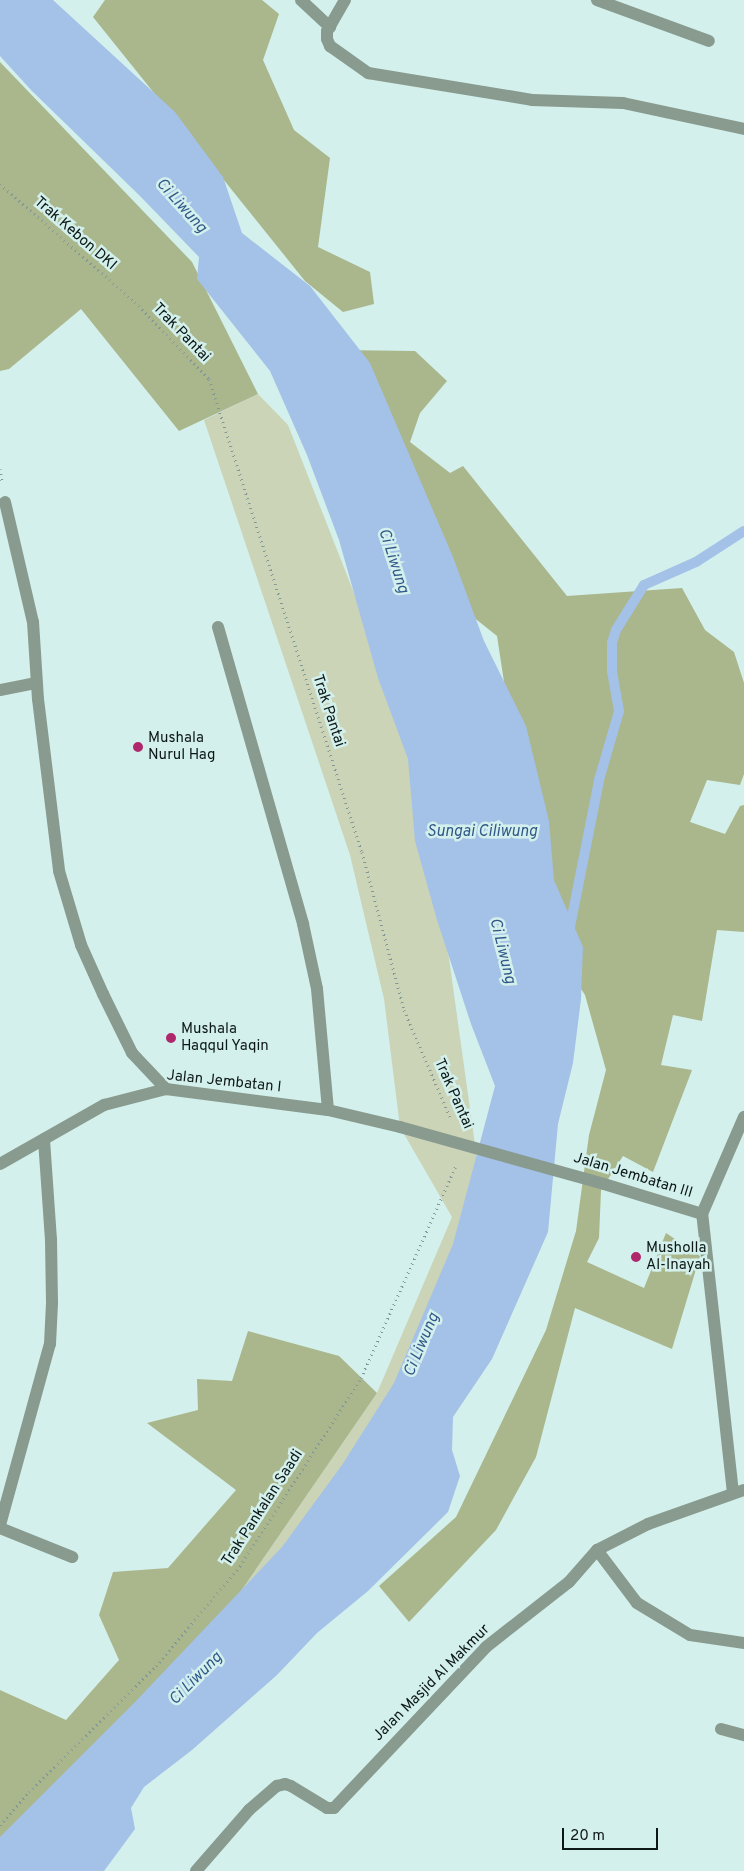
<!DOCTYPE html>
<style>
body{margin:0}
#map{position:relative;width:744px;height:1871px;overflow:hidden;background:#d3f0ed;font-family:Overpass,sans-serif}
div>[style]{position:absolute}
.green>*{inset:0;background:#cbd4b7}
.forest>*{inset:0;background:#aab68b}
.water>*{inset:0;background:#a4c1e7}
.stream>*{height:10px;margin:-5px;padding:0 5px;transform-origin:5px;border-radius:5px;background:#a4c1e7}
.path>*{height:3px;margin-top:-1.5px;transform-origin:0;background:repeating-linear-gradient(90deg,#839896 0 1px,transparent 0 5px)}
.minor>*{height:12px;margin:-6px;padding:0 6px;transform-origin:6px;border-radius:6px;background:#899b8e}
.minor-bridge>*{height:12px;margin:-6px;padding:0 6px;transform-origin:6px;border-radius:6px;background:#899b8e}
.dots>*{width:14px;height:14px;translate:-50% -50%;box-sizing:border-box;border:2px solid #d3f0ed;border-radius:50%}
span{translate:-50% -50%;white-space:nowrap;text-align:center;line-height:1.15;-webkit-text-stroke:5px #d3f0ed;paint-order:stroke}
.street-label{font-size:15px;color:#0d1816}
.poi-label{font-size:15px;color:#0d1816}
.left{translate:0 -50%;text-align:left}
.water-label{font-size:16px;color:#315888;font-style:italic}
.scale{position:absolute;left:562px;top:1828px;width:96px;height:22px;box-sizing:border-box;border:2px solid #0d1816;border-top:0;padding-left:6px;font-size:15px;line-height:18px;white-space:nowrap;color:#0d1816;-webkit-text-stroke:4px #d3f0ed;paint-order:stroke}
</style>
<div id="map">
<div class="green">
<i style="clip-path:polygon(258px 394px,288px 425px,407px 728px,441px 901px,477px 1159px,495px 1204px,394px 1441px,208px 1639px,377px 1393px,452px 1217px,400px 1127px,384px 999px,350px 855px,204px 420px)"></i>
</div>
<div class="forest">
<i style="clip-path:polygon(105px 0,262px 0,279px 14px,263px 60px,294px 130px,330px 158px,318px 247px,370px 272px,374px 304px,343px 312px,305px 281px,93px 17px)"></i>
<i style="clip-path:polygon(0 62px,192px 262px,258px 394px,179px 431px,81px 309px,9px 369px,0 371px)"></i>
<i style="clip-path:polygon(337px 350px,415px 351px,447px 381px,420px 413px,410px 442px,450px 473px,463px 466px,567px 596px,682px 588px,705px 630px,734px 652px,744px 683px,744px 774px,740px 785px,707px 780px,690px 822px,725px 834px,740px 806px,744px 805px,744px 932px,717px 930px,702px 1021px,673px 1015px,661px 1065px,692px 1070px,653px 1172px,623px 1156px,601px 1190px,599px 1238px,587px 1262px,644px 1288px,666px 1233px,700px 1256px,672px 1349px,575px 1308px,536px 1457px,496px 1530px,409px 1622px,379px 1586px,456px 1517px,546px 1330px,576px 1231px,589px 1135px,606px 1070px,585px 995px,534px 917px,521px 793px,497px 636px,442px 592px)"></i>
<i style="clip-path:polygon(248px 1331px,339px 1356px,377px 1393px,208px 1639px,0 1858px,0 1690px,66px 1720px,119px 1660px,99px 1615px,113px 1572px,168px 1568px,236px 1490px,147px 1423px,198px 1410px,197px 1379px,232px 1381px)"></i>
</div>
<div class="water">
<i style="clip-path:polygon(0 0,53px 0,175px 112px,223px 177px,242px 233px,310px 286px,370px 363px,453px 557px,484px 641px,526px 726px,549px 821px,554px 880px,583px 947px,581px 999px,573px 1063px,558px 1124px,548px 1232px,492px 1359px,453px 1417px,452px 1450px,460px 1476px,448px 1512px,368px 1591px,317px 1633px,277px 1675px,192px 1750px,144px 1787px,131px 1808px,135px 1829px,104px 1871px,0 1871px,0 1837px,135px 1702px,282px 1547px,342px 1465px,394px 1383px,453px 1244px,495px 1086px,471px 1024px,437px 920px,415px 841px,408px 759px,378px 678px,339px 540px,307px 455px,270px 371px,197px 279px,199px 257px,140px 196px,31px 90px,0 56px)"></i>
</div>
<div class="stream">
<i style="left:569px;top:932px;width:155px;rotate:-78.8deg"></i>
<i style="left:599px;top:780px;width:72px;rotate:-73.8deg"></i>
<i style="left:619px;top:711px;width:40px;rotate:-100deg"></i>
<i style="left:612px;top:672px;width:29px;rotate:-90deg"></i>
<i style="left:612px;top:643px;width:14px;rotate:-73deg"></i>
<i style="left:616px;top:630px;width:53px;rotate:-58.1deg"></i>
<i style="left:644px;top:585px;width:57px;rotate:-23.9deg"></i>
<i style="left:696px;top:562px;width:57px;rotate:-32.9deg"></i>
</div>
<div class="path">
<i style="left:0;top:184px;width:179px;rotate:41.2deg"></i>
<i style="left:135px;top:302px;width:107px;rotate:46.1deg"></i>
<i style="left:209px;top:379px;width:497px;rotate:72.1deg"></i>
<i style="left:362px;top:852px;width:163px;rotate:75.1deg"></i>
<i style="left:404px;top:1010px;width:116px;rotate:66.7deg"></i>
<i style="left:0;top:469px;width:13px;rotate:81deg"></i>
<i style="left:0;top:1825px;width:44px;rotate:-48.7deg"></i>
<i style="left:29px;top:1792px;width:179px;rotate:-44.8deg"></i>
<i style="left:156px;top:1666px;width:131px;rotate:-50deg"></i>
<i style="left:240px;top:1566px;width:224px;rotate:-57.2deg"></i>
<i style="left:361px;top:1378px;width:232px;rotate:-65.9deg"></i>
</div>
<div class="minor">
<i style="left:301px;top:0;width:40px;rotate:43deg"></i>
<i style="left:345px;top:0;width:36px;rotate:120deg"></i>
<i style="left:327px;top:31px;width:8px;rotate:90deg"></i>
<i style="left:327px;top:39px;width:8px;rotate:67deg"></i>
<i style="left:330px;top:46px;width:47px;rotate:35.4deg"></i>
<i style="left:368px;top:73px;width:166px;rotate:9.3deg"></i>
<i style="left:532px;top:100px;width:91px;rotate:1.9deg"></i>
<i style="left:623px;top:103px;width:124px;rotate:12.1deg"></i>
<i style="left:597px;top:0;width:119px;rotate:20.1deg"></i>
<i style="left:5px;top:502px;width:123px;rotate:76.9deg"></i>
<i style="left:33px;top:622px;width:77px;rotate:86.3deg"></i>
<i style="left:38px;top:699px;width:173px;rotate:83deg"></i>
<i style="left:59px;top:871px;width:77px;rotate:73.4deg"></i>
<i style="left:81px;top:945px;width:54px;rotate:65.8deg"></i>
<i style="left:103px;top:994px;width:66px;rotate:63.8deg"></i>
<i style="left:132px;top:1053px;width:50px;rotate:46.6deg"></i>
<i style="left:218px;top:627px;width:309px;rotate:74deg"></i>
<i style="left:303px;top:924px;width:66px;rotate:77.8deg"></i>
<i style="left:317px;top:989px;width:121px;rotate:84.8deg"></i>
<i style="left:0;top:690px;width:37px;rotate:-11deg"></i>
<i style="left:0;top:1164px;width:120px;rotate:-29.6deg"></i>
<i style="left:104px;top:1105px;width:64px;rotate:-14.5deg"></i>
<i style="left:166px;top:1089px;width:163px;rotate:7.4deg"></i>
<i style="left:328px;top:1110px;width:74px;rotate:13.3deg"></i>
<i style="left:604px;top:1184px;width:102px;rotate:17deg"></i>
<i style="left:733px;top:1493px;width:281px;rotate:-96.3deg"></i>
<i style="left:702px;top:1214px;width:106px;rotate:-66.6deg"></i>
<i style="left:0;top:1525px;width:188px;rotate:-74.6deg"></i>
<i style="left:50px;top:1344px;width:41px;rotate:-87.2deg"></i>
<i style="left:52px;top:1303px;width:63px;rotate:-90.9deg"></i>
<i style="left:51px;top:1240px;width:101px;rotate:-94deg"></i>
<i style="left:0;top:1528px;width:78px;rotate:21.9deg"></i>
<i style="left:597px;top:1550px;width:66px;rotate:53deg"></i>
<i style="left:637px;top:1603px;width:62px;rotate:31.1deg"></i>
<i style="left:690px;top:1635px;width:55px;rotate:8.4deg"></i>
<i style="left:721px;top:1729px;width:24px;rotate:15deg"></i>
<i style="left:196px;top:1871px;width:81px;rotate:-49deg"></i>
<i style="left:249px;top:1810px;width:37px;rotate:-41deg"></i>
<i style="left:277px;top:1786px;width:8px;rotate:-14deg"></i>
<i style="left:285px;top:1784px;width:6px;rotate:18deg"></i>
<i style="left:291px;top:1786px;width:42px;rotate:31.4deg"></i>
<i style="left:327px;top:1808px;width:7px"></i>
<i style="left:334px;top:1808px;width:221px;rotate:-46.6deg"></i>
<i style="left:486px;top:1647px;width:105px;rotate:-38.1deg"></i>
<i style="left:569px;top:1582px;width:43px;rotate:-48.8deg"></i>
<i style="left:597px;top:1550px;width:57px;rotate:-27deg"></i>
<i style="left:648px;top:1524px;width:102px;rotate:-19.5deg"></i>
</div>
<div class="minor-bridge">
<i style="left:400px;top:1127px;width:212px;rotate:15.6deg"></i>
</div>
<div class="dots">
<i style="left:138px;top:747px;background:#af286b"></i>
<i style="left:171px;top:1038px;background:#af286b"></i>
<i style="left:636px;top:1257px;background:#af286b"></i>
</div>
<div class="street-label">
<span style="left:75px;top:234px;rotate:41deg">Trak Kebon DKI</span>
<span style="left:181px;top:333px;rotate:46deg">Trak Pantai</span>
<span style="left:328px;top:711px;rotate:72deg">Trak Pantai</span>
<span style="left:224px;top:1082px;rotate:6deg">Jalan Jembatan I</span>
<span style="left:453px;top:1094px;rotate:66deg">Trak Pantai</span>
<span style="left:633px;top:1176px;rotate:17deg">Jalan Jembatan III</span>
<span style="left:263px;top:1508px;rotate:-57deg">Trak Pankalan Saadi</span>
<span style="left:432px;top:1683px;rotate:-45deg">Jalan Masjid Al Makmur</span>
</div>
<div class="poi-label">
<span class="left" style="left:148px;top:747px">Mushala<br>Nurul Hag</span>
<span class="left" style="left:181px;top:1038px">Mushala<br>Haqqul Yaqin</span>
<span class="left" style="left:646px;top:1257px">Musholla<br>Al-Inayah</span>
</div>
<div class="water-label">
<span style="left:181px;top:206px;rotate:48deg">Ci Liwung</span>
<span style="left:393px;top:561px;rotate:72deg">Ci Liwung</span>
<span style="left:482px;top:832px">Sungai Ciliwung</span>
<span style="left:502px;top:951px;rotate:76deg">Ci Liwung</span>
<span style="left:422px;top:1345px;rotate:-67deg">Ci Liwung</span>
<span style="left:196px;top:1679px;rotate:-45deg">Ci Liwung</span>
</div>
<div class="scale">20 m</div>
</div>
